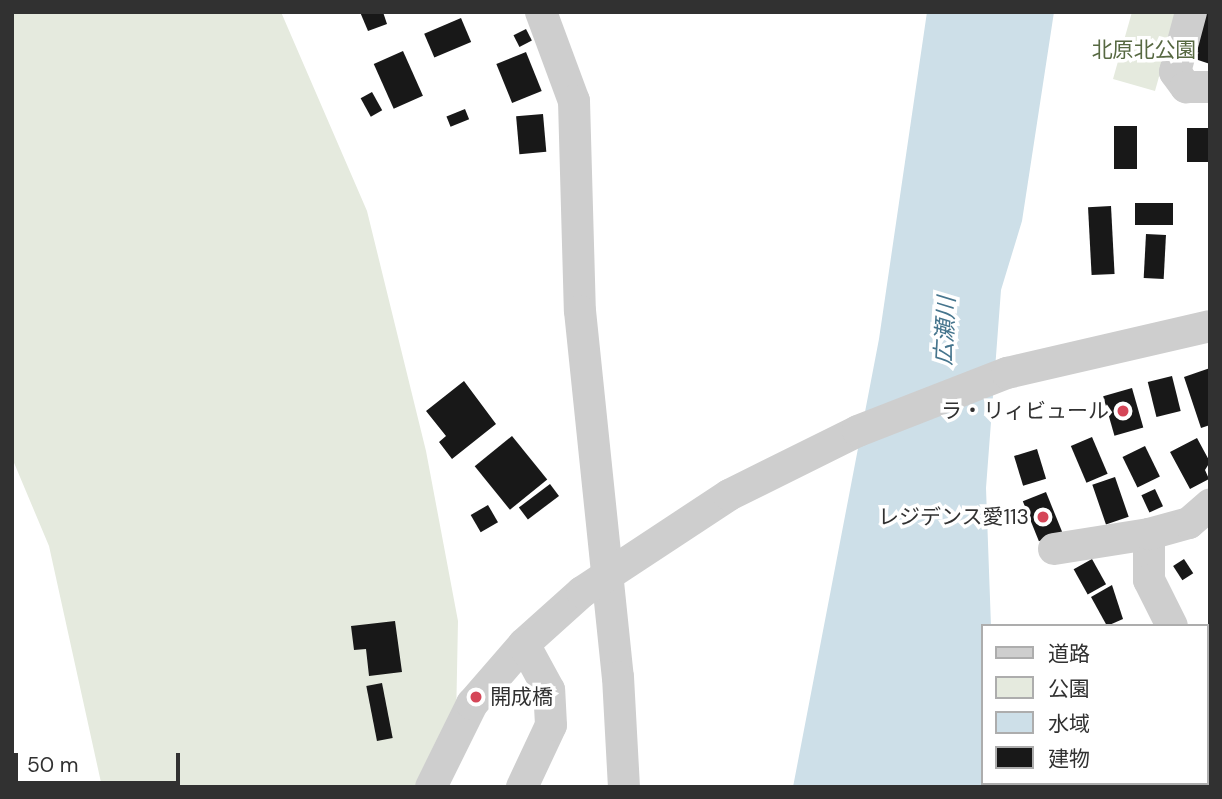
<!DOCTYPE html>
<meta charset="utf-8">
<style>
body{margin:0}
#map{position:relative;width:1222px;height:799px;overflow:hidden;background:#fff;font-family:"DM Sans","Noto Sans JP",sans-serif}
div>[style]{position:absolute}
.green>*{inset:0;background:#e5eade}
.water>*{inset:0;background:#cddfe8}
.building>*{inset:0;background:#181818;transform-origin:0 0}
.minor>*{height:32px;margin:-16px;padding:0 16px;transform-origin:16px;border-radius:16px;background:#cecece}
.dots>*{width:19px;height:19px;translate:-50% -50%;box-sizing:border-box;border:4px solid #fff;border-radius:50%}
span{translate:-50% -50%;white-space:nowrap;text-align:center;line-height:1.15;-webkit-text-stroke:7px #fff;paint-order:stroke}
.park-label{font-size:21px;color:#576942}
.poi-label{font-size:21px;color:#313131}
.right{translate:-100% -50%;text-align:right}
.left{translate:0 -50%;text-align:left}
.water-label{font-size:23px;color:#46758d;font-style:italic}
.frame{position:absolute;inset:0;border:14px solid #313131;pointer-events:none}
.legend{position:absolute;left:981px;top:624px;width:228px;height:161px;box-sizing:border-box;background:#fff;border:2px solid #adadad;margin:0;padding:9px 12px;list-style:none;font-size:21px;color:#313131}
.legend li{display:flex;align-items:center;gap:14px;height:35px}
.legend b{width:35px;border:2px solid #adadad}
.scale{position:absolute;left:14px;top:753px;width:166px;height:32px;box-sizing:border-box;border:4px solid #313131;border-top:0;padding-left:9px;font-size:21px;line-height:24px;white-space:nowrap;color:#313131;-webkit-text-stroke:5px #fff;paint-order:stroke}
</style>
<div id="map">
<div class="green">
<i style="clip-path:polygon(12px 12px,281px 12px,367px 211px,426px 451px,458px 621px,456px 722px,439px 787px,102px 787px,49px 546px,12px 458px)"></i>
<i style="clip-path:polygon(1132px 12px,1177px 12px,1155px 91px,1113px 79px)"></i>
</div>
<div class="water">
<i style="clip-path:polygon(927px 12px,1054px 12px,1022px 221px,1001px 290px,986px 488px,991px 626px,982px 626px,982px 787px,793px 787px,879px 339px)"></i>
</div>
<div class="building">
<i style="clip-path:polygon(360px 12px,383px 12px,387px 24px,368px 31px)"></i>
<i style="clip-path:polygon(1201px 12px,1210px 12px,1210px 64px,1189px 57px)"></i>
<i style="left:461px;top:18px;width:26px;height:40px;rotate:67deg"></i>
<i style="left:526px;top:29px;width:13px;height:14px;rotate:63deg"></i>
<i style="left:403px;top:51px;width:49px;height:32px;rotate:66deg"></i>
<i style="left:526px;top:52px;width:42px;height:32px;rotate:68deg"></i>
<i style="left:372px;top:92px;width:21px;height:13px;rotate:61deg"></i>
<i style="left:465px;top:109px;width:11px;height:20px;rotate:68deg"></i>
<i style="left:543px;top:114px;width:38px;height:27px;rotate:85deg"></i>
<i style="left:1114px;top:126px;width:23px;height:43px"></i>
<i style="left:1187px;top:128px;width:23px;height:34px"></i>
<i style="left:1135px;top:203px;width:38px;height:22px"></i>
<i style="left:1111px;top:206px;width:68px;height:23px;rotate:87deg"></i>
<i style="left:1146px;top:234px;width:20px;height:44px;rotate:3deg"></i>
<i style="clip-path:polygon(1210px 368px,1210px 425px,1201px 428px,1184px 377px)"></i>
<i style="left:1172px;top:376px;width:36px;height:25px;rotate:76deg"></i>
<i style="clip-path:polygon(464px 381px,496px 424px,452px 459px,439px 442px,446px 436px,426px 411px)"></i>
<i style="left:1132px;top:388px;width:41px;height:30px;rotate:74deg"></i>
<i style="left:512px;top:436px;width:56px;height:48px;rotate:51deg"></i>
<i style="left:1092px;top:437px;width:40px;height:23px;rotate:67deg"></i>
<i style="clip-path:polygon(1197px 438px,1210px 462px,1205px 470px,1209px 479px,1190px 489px,1170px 452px)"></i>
<i style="left:1145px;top:446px;width:34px;height:25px;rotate:64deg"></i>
<i style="left:1037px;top:449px;width:31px;height:24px;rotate:73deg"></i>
<i style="left:1115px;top:477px;width:42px;height:24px;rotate:71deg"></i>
<i style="left:550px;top:484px;width:15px;height:39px;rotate:53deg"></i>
<i style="left:1155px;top:489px;width:19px;height:15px;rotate:65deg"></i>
<i style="left:1046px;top:492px;width:43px;height:25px;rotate:68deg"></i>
<i style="left:488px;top:505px;width:20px;height:20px;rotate:60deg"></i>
<i style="left:1092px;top:559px;width:29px;height:21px;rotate:61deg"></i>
<i style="left:1184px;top:559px;width:17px;height:13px;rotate:57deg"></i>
<i style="clip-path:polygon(1112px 585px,1123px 619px,1107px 626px,1091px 597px)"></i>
<i style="clip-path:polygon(395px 621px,402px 672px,369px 676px,366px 649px,354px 650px,351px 626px)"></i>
<i style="left:382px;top:683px;width:56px;height:16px;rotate:79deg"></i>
<i style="clip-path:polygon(1206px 754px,1210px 787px,1202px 787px,1206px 783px)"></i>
</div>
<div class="minor">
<i style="left:541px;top:12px;width:95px;rotate:69.7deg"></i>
<i style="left:574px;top:101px;width:210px;rotate:88.4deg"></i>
<i style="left:580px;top:311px;width:368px;rotate:84.1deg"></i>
<i style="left:618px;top:677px;width:110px;rotate:86.9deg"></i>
<i style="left:1191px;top:12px;width:62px;rotate:104.9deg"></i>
<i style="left:1175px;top:72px;width:19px;rotate:54deg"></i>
<i style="left:1186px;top:87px;width:24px"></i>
<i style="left:1149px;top:534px;width:46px;rotate:90deg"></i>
<i style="left:1149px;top:580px;width:51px;rotate:63.4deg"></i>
<i style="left:1054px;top:549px;width:96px;rotate:-9deg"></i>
<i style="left:1149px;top:534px;width:41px;rotate:-15.4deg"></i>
<i style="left:1189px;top:523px;width:28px;rotate:-41deg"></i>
<i style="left:1206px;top:680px;width:6px;rotate:45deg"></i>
<i style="left:431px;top:787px;width:93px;rotate:-63.7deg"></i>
<i style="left:472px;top:704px;width:79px;rotate:-49.1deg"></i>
<i style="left:524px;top:644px;width:78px;rotate:-41.9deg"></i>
<i style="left:582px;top:592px;width:176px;rotate:-33.4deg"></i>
<i style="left:729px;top:495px;width:144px;rotate:-26.4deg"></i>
<i style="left:858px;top:431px;width:160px;rotate:-21.3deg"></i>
<i style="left:1007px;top:373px;width:208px;rotate:-13deg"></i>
<i style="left:522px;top:787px;width:68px;rotate:-64.9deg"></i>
<i style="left:551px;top:725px;width:35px;rotate:-93deg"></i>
<i style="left:549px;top:690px;width:52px;rotate:-118.5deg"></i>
</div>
<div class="dots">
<i style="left:1123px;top:411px;background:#d54658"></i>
<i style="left:1043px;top:517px;background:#d54658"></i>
<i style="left:476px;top:697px;background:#d54658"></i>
</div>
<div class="park-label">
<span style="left:1144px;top:50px">北原北公園</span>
</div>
<div class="poi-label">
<span class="right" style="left:1109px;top:411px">ラ・リィビュール</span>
<span class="right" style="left:1029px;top:517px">レジデンス愛113</span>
<span class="left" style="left:490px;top:697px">開成橋</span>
</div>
<div class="water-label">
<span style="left:945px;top:331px;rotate:-87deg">広瀬川</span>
</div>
<div class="frame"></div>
<ul class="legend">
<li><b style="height:9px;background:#cecece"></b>道路</li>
<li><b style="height:19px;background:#e5eade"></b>公園</li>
<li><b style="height:19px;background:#cddfe8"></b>水域</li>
<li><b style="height:19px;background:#181818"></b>建物</li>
</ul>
<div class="scale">50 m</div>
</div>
